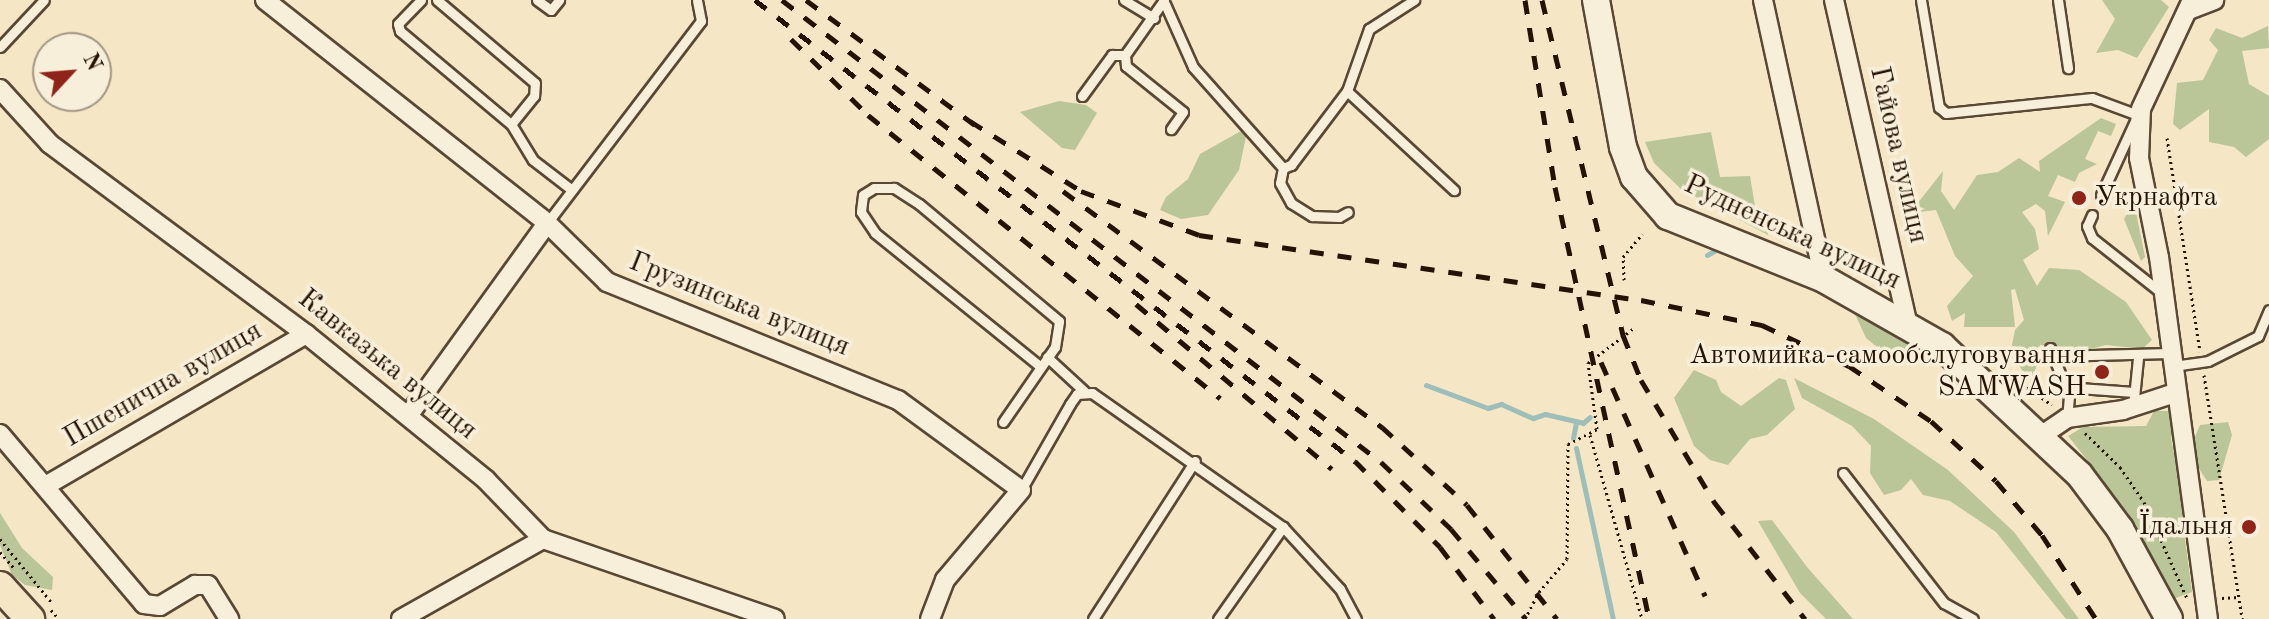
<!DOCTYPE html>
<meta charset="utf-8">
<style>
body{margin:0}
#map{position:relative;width:2269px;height:619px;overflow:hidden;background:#f5e6c6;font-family:"Old Standard TT",serif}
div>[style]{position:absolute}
.green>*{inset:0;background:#bac697}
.stream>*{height:5px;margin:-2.5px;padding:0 2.5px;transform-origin:2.5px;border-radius:2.5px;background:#9dbeb9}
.path>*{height:3px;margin-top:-1.5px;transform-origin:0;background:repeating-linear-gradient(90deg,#241303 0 2px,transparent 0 6px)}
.roads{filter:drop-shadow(2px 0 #584834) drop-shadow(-2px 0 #584834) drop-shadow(0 2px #584834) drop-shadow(0 -2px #584834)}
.lane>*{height:9px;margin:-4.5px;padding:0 4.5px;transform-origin:4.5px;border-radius:4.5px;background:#f8efda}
.street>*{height:18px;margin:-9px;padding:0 9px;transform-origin:9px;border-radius:9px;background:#f8efda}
.secondary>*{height:26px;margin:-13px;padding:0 13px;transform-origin:13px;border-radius:13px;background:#f8efda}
.primary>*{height:28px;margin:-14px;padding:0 14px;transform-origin:14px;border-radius:14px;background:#f5e6c6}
.rail>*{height:5px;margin-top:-2.5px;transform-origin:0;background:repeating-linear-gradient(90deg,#241303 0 14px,transparent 0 28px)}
.dots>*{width:22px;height:22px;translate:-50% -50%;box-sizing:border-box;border:4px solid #f8efda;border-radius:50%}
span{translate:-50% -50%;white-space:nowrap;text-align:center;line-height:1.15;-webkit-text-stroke:7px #f8efda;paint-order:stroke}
.street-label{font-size:28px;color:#241303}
.poi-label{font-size:28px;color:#241303}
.left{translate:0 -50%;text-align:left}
.right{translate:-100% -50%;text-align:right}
.north{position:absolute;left:32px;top:32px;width:80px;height:80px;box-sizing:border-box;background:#f8efda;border:2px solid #a39784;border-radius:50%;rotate:64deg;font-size:22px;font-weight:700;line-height:32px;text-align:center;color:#241303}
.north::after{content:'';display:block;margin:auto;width:28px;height:36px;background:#8f2418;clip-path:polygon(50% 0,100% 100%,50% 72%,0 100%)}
</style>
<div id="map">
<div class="green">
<i style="clip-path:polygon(2102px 0,2161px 0,2169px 7px,2137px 58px,2118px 50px,2096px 53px,2115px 19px)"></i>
<i style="clip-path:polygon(2268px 26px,2269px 48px,2242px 51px,2249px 84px,2269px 96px,2269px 139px,2246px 157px,2234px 147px,2209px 142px,2209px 109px,2180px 130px,2173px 124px,2177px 83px,2203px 80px,2218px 50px,2209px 40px,2216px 28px,2242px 38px)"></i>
<i style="clip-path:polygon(1059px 101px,1086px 105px,1097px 113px,1075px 150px,1062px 148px,1020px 112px)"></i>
<i style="clip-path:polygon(2101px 118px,2116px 124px,2111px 136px,2098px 131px,2085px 159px,2097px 164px,2079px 173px,2075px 182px,2058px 175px,2048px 196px,2065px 202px,2048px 236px,2045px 211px,2036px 204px,2022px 212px,2035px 229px,2039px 249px,2023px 260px,2037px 286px,2049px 268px,2079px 270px,2126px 302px,2152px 340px,2142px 349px,2106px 345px,2079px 352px,2040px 345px,2033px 383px,2010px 355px,2015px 330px,2024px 320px,2015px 289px,2011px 290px,2015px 327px,1964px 327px,1965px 313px,1952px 321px,1947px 306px,1973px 276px,1955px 256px,1936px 210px,1919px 212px,1917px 204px,1943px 171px,1941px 191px,1954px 210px,1977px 175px,1998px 172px,2019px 158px,2040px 172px,2039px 161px)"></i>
<i style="clip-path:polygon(1248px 127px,1239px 170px,1208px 215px,1181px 219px,1160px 210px,1166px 197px,1188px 179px,1200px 154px)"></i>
<i style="clip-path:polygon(1711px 132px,1720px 177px,1750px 176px,1755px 206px,1769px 211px,1768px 235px,1681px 189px,1654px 163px,1645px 142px)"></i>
<i style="clip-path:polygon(2134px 202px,2145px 257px,2141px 261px,2124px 219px)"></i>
<i style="clip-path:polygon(1861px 309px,1910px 332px,1926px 364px,1882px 351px,1866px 338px,1855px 314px)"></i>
<i style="clip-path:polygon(1694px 370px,1716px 380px,1721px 392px,1741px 406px,1779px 378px,1786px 380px,1795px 409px,1767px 435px,1750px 439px,1728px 465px,1710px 460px,1694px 446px,1674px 398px)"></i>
<i style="clip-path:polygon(1794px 378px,1874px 419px,1948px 470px,2014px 532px,2079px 619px,2066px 619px,1996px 532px,1950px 501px,1923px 495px,1911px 479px,1901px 490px,1884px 495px,1870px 473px,1871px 446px,1852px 426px,1802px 398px)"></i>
<i style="clip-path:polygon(2154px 411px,2170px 411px,2179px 426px,2171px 438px,2174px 453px,2187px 456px,2200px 425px,2228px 422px,2232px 435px,2219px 480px,2207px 481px,2194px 461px,2182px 517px,2192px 592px,2173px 599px,2128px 513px,2115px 496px,2107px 495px,2100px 486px,2104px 481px,2068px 436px,2083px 427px,2146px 426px)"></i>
<i style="clip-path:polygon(0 513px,22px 548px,53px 577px,52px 590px,25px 585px,12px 575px,0 545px)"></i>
<i style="clip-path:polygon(1772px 520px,1807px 567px,1853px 619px,1826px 619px,1800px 593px,1758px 521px)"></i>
</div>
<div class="stream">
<i style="left:1707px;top:255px;width:10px;rotate:-29deg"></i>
<i style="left:1426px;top:385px;width:66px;rotate:20.4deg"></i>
<i style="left:1488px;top:408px;width:14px;rotate:-17deg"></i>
<i style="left:1501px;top:404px;width:35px;rotate:24deg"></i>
<i style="left:1533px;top:418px;width:13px;rotate:-18deg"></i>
<i style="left:1545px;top:414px;width:39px;rotate:13deg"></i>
<i style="left:1583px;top:423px;width:9px;rotate:-41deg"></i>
<i style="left:1573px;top:438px;width:16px;rotate:-79deg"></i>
<i style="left:1576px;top:448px;width:175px;rotate:77.8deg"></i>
</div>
<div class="path">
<i style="left:2167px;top:138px;width:216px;rotate:81.2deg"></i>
<i style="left:1624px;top:280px;width:23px;rotate:-92deg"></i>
<i style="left:1623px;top:257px;width:30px;rotate:-50deg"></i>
<i style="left:1993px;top:363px;width:72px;rotate:35.4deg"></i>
<i style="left:2204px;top:375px;width:247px;rotate:81.1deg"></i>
<i style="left:2085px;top:433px;width:49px;rotate:44.2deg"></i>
<i style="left:2120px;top:467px;width:42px;rotate:55.6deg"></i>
<i style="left:2144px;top:502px;width:105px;rotate:65.9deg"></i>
<i style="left:1590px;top:435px;width:191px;rotate:74.2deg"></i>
<i style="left:0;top:539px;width:82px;rotate:50.9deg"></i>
<i style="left:0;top:552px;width:21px;rotate:49deg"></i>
<i style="left:2222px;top:598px;width:17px;rotate:-3deg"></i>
<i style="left:51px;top:610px;width:12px;rotate:48deg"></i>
<i style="left:1525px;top:619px;width:30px;rotate:-63deg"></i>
<i style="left:1539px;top:592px;width:43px;rotate:-49.7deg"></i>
<i style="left:1567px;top:559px;width:115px;rotate:-89.5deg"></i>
<i style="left:1568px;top:444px;width:33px;rotate:-27deg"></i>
<i style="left:1597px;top:429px;width:67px;rotate:-97.8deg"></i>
<i style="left:1588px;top:363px;width:58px;rotate:-37.3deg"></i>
</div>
<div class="roads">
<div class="lane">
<i style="left:421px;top:0;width:33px;rotate:134deg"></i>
<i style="left:398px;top:24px;width:7px;rotate:74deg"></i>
<i style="left:400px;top:31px;width:145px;rotate:40deg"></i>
<i style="left:511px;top:124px;width:42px;rotate:58.6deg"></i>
<i style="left:533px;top:160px;width:49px;rotate:37.6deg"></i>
<i style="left:437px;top:0;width:128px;rotate:40.3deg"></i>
<i style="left:535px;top:83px;width:13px;rotate:94deg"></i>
<i style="left:534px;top:96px;width:36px;rotate:129deg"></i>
<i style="left:537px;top:0;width:17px;rotate:36deg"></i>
<i style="left:551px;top:10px;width:13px;rotate:-51deg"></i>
<i style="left:1124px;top:0;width:35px;rotate:31deg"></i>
<i style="left:1164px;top:0;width:67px;rotate:125.3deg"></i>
<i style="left:1125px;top:55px;width:11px;rotate:85deg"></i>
<i style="left:1126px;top:66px;width:73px;rotate:38.9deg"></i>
<i style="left:1183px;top:112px;width:21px;rotate:125deg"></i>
<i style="left:1921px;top:0;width:109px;rotate:80.5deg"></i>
<i style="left:1939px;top:107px;width:9px;rotate:41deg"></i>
<i style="left:1946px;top:113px;width:147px;rotate:-5.9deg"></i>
<i style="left:2092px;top:98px;width:49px;rotate:20.3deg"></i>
<i style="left:2058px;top:0;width:69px;rotate:81.6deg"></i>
<i style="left:1165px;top:4px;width:69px;rotate:66deg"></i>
<i style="left:1193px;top:67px;width:135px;rotate:48.3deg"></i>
<i style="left:1283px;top:168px;width:9px;rotate:-21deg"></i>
<i style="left:1291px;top:165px;width:93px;rotate:-52.9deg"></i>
<i style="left:1347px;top:91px;width:146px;rotate:42.8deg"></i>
<i style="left:0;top:47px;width:64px;rotate:-46.9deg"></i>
<i style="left:1347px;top:91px;width:66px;rotate:-70.5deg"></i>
<i style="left:1369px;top:29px;width:54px;rotate:-32.8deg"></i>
<i style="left:1082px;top:96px;width:51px;rotate:-53.8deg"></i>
<i style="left:1112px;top:55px;width:13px"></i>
<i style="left:1283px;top:168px;width:15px;rotate:101deg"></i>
<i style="left:1280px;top:183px;width:23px;rotate:61deg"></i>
<i style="left:1291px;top:203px;width:25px;rotate:32deg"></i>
<i style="left:1312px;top:216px;width:27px;rotate:2deg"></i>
<i style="left:1339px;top:217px;width:10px;rotate:-29deg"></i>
<i style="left:2101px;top:195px;width:84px;rotate:-65.3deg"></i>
<i style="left:2092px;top:215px;width:12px;rotate:114deg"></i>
<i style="left:2087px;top:226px;width:13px;rotate:67deg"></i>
<i style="left:2092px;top:238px;width:90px;rotate:38.3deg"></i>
<i style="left:547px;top:223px;width:254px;rotate:-52.7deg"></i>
<i style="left:701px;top:21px;width:21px;rotate:-101deg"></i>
<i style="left:2050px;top:348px;width:52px;rotate:68.4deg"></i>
<i style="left:2069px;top:396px;width:22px;rotate:95deg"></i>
<i style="left:2053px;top:356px;width:117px;rotate:-1.5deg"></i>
<i style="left:1047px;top:357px;width:50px;rotate:42.6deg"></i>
<i style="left:2173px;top:366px;width:35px;rotate:-8deg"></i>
<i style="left:2208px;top:361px;width:56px;rotate:-26.6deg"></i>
<i style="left:2258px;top:336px;width:28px;rotate:-67deg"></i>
<i style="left:2065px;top:387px;width:69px;rotate:4.1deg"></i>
<i style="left:2134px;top:398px;width:40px;rotate:-84.3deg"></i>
<i style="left:1003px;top:422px;width:91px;rotate:-55.3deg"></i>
<i style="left:1055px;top:347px;width:26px;rotate:-81deg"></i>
<i style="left:1059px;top:321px;width:182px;rotate:-140.1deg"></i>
<i style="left:919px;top:204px;width:30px;rotate:-147deg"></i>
<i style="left:894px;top:188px;width:20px;rotate:180deg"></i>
<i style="left:874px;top:188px;width:13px;rotate:148deg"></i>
<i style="left:863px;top:195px;width:17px;rotate:97deg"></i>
<i style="left:861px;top:212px;width:25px;rotate:56deg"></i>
<i style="left:875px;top:233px;width:212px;rotate:38.9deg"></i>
<i style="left:1843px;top:473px;width:165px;rotate:52.2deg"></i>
<i style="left:1944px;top:603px;width:33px;rotate:29deg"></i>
<i style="left:1021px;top:490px;width:99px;rotate:-60.3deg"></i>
<i style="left:1070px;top:404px;width:12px;rotate:-55deg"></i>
<i style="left:1077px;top:394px;width:15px;rotate:-4deg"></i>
<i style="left:1092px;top:393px;width:233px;rotate:35.1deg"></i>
<i style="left:1283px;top:527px;width:84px;rotate:47.4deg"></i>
<i style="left:1340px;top:589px;width:34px;rotate:62deg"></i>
<i style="left:1093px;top:619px;width:188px;rotate:-57.2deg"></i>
<i style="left:1218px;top:619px;width:113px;rotate:-54.8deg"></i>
</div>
<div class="street">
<i style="left:265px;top:0;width:360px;rotate:38.3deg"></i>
<i style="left:547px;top:223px;width:84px;rotate:44.5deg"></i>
<i style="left:607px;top:282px;width:314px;rotate:22.1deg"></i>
<i style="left:898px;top:400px;width:152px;rotate:36.2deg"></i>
<i style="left:1021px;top:490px;width:118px;rotate:130.2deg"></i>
<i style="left:945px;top:580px;width:42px;rotate:111deg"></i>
<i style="left:1763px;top:0;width:286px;rotate:77.7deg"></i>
<i style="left:1834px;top:0;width:330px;rotate:77.2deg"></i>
<i style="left:2192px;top:0;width:120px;rotate:115.1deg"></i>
<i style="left:2141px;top:109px;width:49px;rotate:92.3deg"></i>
<i style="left:2139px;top:158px;width:101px;rotate:78.6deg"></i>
<i style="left:2159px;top:257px;width:365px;rotate:82.3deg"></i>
<i style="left:2191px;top:9px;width:25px;rotate:-21deg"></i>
<i style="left:0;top:89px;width:74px;rotate:47.7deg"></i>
<i style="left:50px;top:144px;width:319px;rotate:36.6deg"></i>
<i style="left:306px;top:334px;width:232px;rotate:39deg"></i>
<i style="left:486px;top:480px;width:82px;rotate:46deg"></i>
<i style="left:543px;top:539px;width:245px;rotate:19deg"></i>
<i style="left:408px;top:416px;width:238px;rotate:-54.2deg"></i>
<i style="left:0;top:434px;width:223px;rotate:49.7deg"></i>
<i style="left:144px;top:604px;width:16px;rotate:7deg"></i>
<i style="left:160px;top:606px;width:41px;rotate:-31deg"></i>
<i style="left:195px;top:585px;width:13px"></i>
<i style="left:208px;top:585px;width:40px;rotate:58deg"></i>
<i style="left:2042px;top:435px;width:30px;rotate:-34deg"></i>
<i style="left:2067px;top:418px;width:57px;rotate:-8.1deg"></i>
<i style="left:2123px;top:410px;width:55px;rotate:-18.1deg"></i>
<i style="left:47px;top:485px;width:300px;rotate:-30.2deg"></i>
<i style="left:401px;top:619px;width:163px;rotate:-29.4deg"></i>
</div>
<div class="secondary">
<i style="left:1596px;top:0;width:149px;rotate:79.6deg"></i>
<i style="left:1623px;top:147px;width:32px;rotate:70deg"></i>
<i style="left:1634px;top:177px;width:52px;rotate:48.9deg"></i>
<i style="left:1668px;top:216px;width:168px;rotate:22deg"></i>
<i style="left:1824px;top:279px;width:136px;rotate:29.6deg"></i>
<i style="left:1942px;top:346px;width:187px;rotate:43.1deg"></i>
<i style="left:2079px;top:474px;width:69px;rotate:53.3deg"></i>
<i style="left:2120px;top:529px;width:102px;rotate:61.4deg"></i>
</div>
<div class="primary">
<i style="left:0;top:586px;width:45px;rotate:47.7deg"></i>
</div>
</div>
<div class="rail">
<i style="left:755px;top:0;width:757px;rotate:37.54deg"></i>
<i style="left:1355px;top:461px;width:121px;rotate:45.3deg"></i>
<i style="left:1440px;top:547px;width:90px;rotate:53.1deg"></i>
<i style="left:782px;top:0;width:756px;rotate:37.64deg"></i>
<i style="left:1381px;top:462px;width:97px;rotate:43.7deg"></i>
<i style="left:1451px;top:529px;width:117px;rotate:50.2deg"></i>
<i style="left:806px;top:0;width:212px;rotate:36.5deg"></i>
<i style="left:1525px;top:0;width:189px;rotate:80.9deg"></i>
<i style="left:1555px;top:187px;width:442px;rotate:77.7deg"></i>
<i style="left:1542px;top:0;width:345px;rotate:76.4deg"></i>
<i style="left:1623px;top:335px;width:48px;rotate:68.2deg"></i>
<i style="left:1641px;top:380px;width:144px;rotate:59deg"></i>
<i style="left:1715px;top:503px;width:147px;rotate:52.2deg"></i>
<i style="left:791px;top:39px;width:108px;rotate:44.6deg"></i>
<i style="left:868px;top:115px;width:452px;rotate:38.8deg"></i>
<i style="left:970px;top:121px;width:131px;rotate:32.2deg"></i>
<i style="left:1081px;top:191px;width:126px;rotate:20.4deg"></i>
<i style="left:1199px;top:235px;width:447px;rotate:8.4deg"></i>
<i style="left:1641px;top:300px;width:124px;rotate:11.7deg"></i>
<i style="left:1762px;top:325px;width:96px;rotate:25.2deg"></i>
<i style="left:1849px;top:366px;width:99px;rotate:33.9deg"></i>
<i style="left:1931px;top:421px;width:88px;rotate:42.7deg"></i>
<i style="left:1996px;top:481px;width:71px;rotate:49.6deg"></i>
<i style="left:2042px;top:535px;width:100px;rotate:57.3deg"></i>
<i style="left:1063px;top:191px;width:397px;rotate:36.5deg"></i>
<i style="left:1382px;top:427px;width:115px;rotate:42.5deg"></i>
<i style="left:1467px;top:505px;width:145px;rotate:51.7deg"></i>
<i style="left:1136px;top:304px;width:256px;rotate:40.1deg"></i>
<i style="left:1601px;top:362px;width:256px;rotate:66deg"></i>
</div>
<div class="dots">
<i style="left:2079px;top:198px;background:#8f2418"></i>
<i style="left:2102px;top:372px;background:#8f2418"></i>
<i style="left:2249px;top:527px;background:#8f2418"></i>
</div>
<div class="street-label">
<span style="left:1898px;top:155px;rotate:77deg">Гайова вулиця</span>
<span style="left:1792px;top:233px;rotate:25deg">Рудненська вулиця</span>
<span style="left:739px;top:305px;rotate:22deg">Грузинська вулиця</span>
<span style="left:387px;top:365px;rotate:39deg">Кавказька вулиця</span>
<span style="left:163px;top:385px;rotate:-30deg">Пшенична вулиця</span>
</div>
<div class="poi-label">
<span class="left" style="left:2095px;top:198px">Укрнафта</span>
<span class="right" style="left:2086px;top:372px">Автомийка-самообслуговування<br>SAMWASH</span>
<span class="right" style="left:2233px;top:527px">Їдальня</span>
</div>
<div class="north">N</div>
</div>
